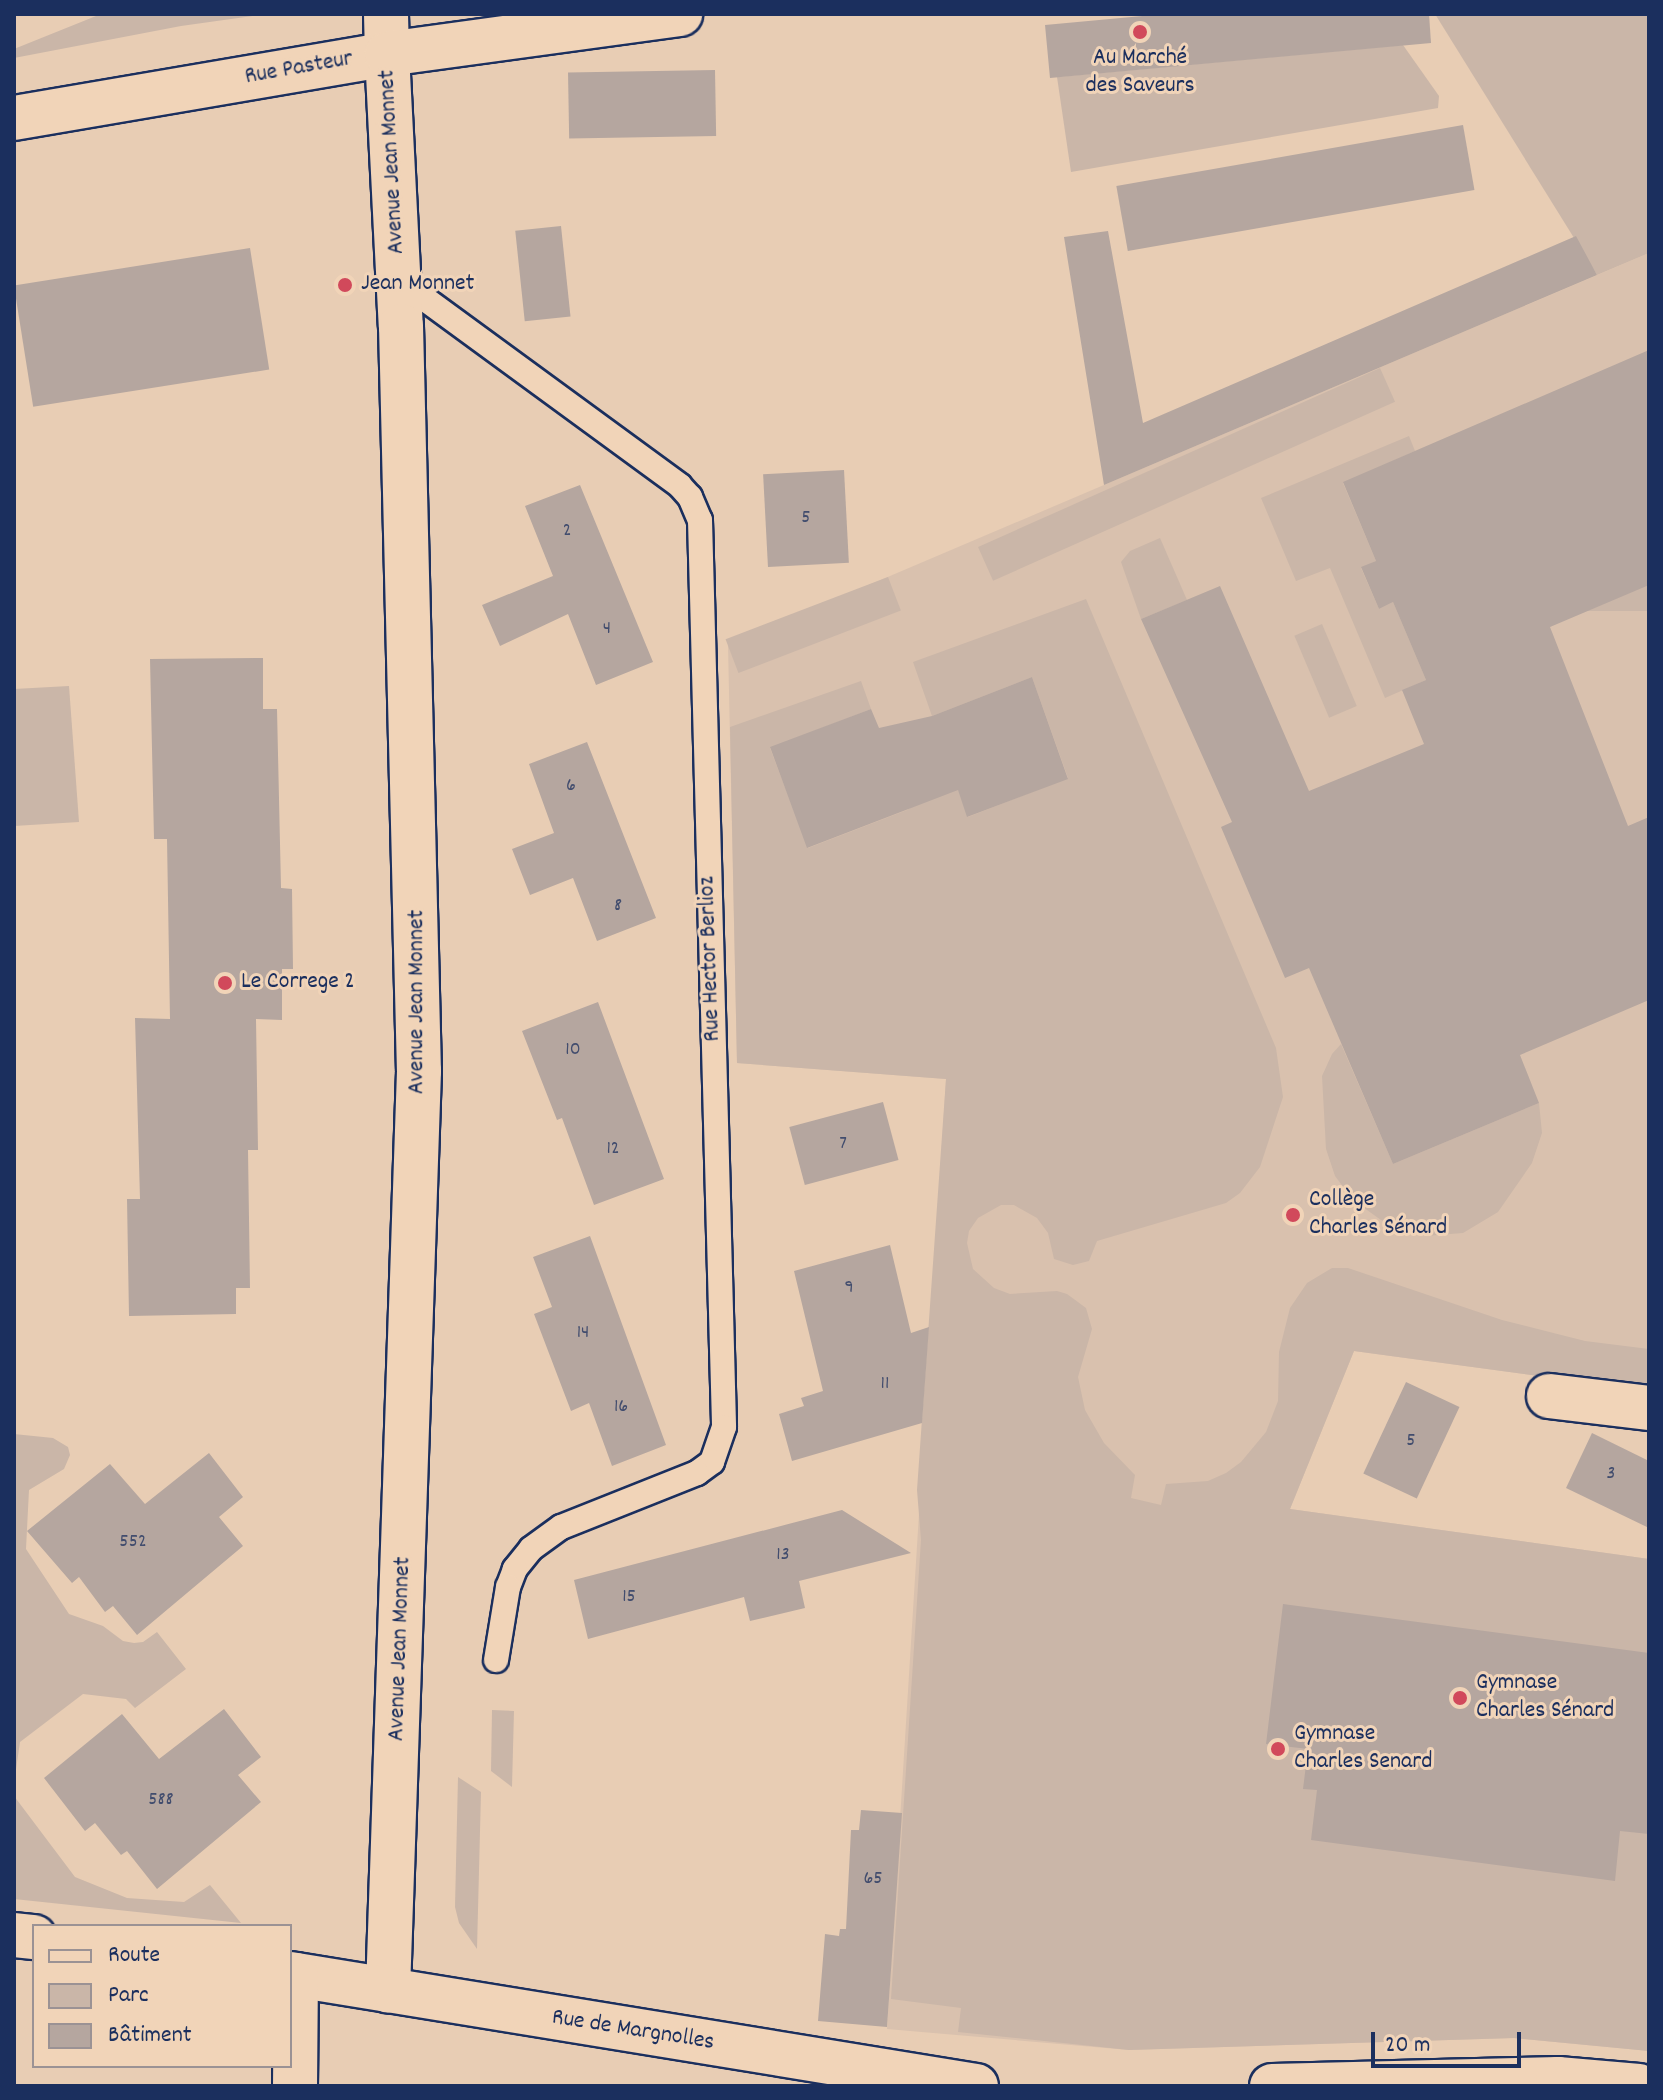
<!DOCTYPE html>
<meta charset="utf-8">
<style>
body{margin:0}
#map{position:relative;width:1663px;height:2100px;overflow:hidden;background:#e8cdb4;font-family:Dekko,sans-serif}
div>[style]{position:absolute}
.built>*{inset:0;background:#d9c1ae}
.green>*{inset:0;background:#cab6a8;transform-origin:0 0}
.building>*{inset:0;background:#b5a69f;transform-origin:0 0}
.roads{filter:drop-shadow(2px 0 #1b2f5e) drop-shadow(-2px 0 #1b2f5e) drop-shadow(0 2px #1b2f5e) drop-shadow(0 -2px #1b2f5e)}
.lane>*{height:24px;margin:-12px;padding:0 12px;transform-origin:12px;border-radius:12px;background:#f1d4b8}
.street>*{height:44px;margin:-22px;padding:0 22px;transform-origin:22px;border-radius:22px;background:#f1d4b8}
.secondary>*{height:44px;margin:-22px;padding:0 22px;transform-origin:22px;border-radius:22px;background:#f1d4b8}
.dots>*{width:22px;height:22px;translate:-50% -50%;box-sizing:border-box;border:4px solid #f1d4b8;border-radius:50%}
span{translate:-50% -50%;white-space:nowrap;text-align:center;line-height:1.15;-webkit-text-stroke:6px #f1d4b8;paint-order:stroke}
.number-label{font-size:20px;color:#424d6e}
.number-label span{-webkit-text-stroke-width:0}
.poi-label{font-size:24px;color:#1b2f5e}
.left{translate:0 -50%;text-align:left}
.street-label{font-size:24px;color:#1b2f5e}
.frame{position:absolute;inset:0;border:16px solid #1b2f5e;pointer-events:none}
.legend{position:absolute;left:32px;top:1924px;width:260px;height:144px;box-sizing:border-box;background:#f1d4b8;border:2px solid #9b9294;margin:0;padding:10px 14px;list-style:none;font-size:24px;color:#1b2f5e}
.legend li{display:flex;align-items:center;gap:16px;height:40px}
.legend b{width:40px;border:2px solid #9b9294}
.scale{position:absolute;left:1371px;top:2032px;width:150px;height:36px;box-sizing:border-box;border:4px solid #1b2f5e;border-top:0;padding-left:10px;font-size:24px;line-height:28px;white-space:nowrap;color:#1b2f5e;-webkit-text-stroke:6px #f1d4b8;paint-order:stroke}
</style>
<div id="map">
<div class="built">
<i style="clip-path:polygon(1649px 253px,1649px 1391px,1354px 1351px,1290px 1509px,1649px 1559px,1649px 2051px,1514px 2038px,1129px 2050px,887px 2029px,946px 1079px,737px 1063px,728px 645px)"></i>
</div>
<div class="green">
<i style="clip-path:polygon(101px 14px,266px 14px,181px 26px,14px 58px,14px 49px)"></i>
<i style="clip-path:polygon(1435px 14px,1649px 14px,1649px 253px,1597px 275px)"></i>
<i style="clip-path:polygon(1403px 45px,1439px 96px,1438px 108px,1071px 172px,1057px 77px)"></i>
<i style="left:1380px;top:368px;width:37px;height:440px;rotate:66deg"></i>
<i style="clip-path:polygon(1409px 436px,1415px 451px,1343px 483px,1376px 561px,1361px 568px,1379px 609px,1393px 602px,1426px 680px,1385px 698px,1330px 568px,1296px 581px,1261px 498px)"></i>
<i style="clip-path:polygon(1160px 538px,1187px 600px,1141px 619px,1121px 562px,1130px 551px)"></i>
<i style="left:888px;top:577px;width:36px;height:174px;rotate:69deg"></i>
<i style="left:1649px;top:585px;width:26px;height:108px;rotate:90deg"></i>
<i style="clip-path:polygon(1086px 599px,1276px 1048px,1283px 1097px,1260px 1167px,1240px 1193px,1226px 1203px,1097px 1241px,1089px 1261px,1073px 1265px,1054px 1259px,1048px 1233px,1037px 1218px,1014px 1205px,1001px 1205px,978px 1218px,969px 1231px,967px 1243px,973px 1269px,994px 1288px,1010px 1294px,1057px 1291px,1067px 1294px,1086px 1308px,1092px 1329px,1078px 1377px,1085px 1410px,1104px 1443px,1135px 1475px,1131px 1498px,1161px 1505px,1166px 1484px,1208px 1481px,1226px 1473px,1241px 1462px,1266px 1432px,1278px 1401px,1279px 1352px,1290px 1308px,1307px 1283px,1332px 1268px,1348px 1268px,1502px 1320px,1585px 1341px,1649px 1349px,1649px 1391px,1354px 1351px,1290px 1509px,1649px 1559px,1649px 2051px,1514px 2038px,1129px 2050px,958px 2032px,961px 2008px,891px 1999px,921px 1540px,917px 1490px,946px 1079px,737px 1063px,730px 727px,861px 681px,871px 709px,770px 748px,808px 848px,907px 810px,954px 778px,968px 817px,1068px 778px,1032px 677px,932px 716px,913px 662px)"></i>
<i style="left:1322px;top:624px;width:89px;height:30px;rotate:67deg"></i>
<i style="clip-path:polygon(69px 686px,79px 822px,14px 826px,14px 689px)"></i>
<i style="clip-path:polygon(1341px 1044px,1393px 1164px,1539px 1103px,1542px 1133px,1532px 1163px,1498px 1212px,1463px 1233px,1425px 1236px,1381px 1220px,1353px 1200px,1335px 1176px,1326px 1149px,1322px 1076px,1332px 1054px)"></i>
<i style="clip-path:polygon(14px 1434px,53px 1438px,68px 1447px,70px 1455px,64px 1469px,29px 1490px,26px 1549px,69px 1614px,103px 1626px,123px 1641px,134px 1643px,143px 1642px,157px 1632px,186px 1669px,135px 1708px,126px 1699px,83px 1694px,20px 1742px,14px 1783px)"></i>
<i style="clip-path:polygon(492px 1710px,514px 1711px,512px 1787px,491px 1771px)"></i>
<i style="clip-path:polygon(458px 1777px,481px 1792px,477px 1949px,459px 1923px,455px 1907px)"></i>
<i style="clip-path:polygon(14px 1796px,75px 1877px,127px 1898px,184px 1902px,210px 1885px,241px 1923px,14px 1899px)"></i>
</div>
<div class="building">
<i style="clip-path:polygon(1164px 14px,1429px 14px,1431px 43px,1050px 78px,1045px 25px)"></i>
<i style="left:715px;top:70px;width:66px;height:147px;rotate:89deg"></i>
<i style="left:1463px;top:125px;width:66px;height:352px;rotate:80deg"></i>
<i style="left:561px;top:226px;width:91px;height:46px;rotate:84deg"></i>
<i style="clip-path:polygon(1108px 231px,1143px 423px,1576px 236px,1597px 275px,1104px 485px,1064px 237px)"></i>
<i style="left:250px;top:248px;width:123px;height:239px;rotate:81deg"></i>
<i style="clip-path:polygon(1649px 350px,1649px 585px,1550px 627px,1628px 826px,1649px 817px,1649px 1000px,1520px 1055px,1539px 1103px,1393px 1164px,1309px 968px,1285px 978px,1221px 827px,1232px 822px,1141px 619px,1220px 586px,1309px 791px,1424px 744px,1402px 690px,1426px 680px,1393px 602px,1379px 609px,1361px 567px,1376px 561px,1343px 482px)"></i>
<i style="left:844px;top:470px;width:93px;height:81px;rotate:87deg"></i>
<i style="clip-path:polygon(580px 485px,653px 662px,596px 685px,568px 614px,500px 646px,482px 605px,553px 576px,525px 506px)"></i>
<i style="clip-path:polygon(263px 658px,263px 709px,277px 709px,281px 888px,292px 889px,293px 969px,282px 969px,282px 1020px,256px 1019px,258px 1150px,248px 1150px,250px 1288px,236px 1288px,236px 1314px,129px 1316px,127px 1199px,140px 1199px,135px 1018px,170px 1019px,167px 839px,154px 839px,150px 659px)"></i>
<i style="clip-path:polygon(1032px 677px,1068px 779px,967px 817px,958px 790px,807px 848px,770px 747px,871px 709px,879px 728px,932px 716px)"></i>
<i style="clip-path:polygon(587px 742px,656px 918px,597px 941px,573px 878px,530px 895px,512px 849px,554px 833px,529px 764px)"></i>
<i style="clip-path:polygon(598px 1002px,664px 1179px,594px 1205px,562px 1118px,557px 1120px,522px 1031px)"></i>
<i style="left:883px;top:1102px;width:60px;height:97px;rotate:75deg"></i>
<i style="clip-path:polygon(590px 1236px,666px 1445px,612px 1466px,589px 1403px,571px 1411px,534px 1314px,552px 1307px,533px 1257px)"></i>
<i style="clip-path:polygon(890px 1245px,911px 1333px,929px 1327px,922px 1423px,792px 1461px,779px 1414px,804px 1406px,801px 1398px,823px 1391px,794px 1271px)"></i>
<i style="left:1406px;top:1382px;width:59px;height:101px;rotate:25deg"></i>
<i style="clip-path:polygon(1592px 1433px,1649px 1461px,1649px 1528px,1566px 1488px)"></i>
<i style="clip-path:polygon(209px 1453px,243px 1497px,219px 1517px,243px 1546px,137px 1635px,113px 1606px,105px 1612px,79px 1577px,72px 1583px,27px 1531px,110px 1464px,145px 1504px)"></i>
<i style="clip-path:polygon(842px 1510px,911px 1553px,799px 1581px,805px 1608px,750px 1621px,744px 1597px,588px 1639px,574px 1580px)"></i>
<i style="clip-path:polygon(1283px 1604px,1649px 1653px,1649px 1834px,1620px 1831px,1615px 1881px,1311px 1840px,1317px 1790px,1303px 1789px,1308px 1749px,1266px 1744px)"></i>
<i style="clip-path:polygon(224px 1709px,261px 1757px,238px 1775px,261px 1802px,157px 1889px,127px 1851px,121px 1855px,95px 1823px,85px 1831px,44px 1778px,122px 1714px,159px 1759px)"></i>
<i style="clip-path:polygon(861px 1810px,902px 1813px,887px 2027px,818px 2021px,825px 1934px,839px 1936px,840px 1929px,846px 1929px,851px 1830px,859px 1830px)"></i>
</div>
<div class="roads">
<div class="lane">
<i style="left:399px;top:280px;width:348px;rotate:36.2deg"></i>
<i style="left:680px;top:486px;width:15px;rotate:48deg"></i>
<i style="left:690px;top:497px;width:25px;rotate:67deg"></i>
<i style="left:700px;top:520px;width:907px;rotate:88.48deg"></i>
<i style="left:724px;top:1427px;width:37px;rotate:109deg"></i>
<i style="left:712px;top:1462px;width:19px;rotate:144deg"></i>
<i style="left:697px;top:1473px;width:146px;rotate:158.3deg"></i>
<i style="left:561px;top:1527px;width:37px;rotate:144deg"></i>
<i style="left:531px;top:1549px;width:26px;rotate:129deg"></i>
<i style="left:515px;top:1569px;width:19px;rotate:111deg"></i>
<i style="left:508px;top:1587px;width:74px;rotate:99.3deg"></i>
</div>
<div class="street">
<i style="left:387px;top:54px;width:272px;rotate:87.1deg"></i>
<i style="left:401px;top:326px;width:745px;rotate:88.62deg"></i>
<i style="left:419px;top:1071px;width:920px;rotate:91.93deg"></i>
<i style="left:1549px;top:1396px;width:101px;rotate:6.8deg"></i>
<i style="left:14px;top:1935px;width:20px;rotate:6deg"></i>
<i style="left:290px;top:1974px;width:695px;rotate:9.27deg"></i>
<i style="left:295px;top:2086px;width:111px;rotate:-89.5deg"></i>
<i style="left:1272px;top:2086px;width:286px;rotate:-1.4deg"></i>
<i style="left:1558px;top:2079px;width:81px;rotate:4.9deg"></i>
</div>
<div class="secondary">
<i style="left:386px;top:14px;width:40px;rotate:88.6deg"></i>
<i style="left:14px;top:118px;width:378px;rotate:-9.7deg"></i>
<i style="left:387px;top:54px;width:296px;rotate:-7.8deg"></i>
</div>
</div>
<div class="dots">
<i style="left:1140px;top:32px;background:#d1495b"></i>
<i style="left:345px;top:285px;background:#d1495b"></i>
<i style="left:225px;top:983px;background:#d1495b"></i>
<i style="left:1293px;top:1215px;background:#d1495b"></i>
<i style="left:1460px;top:1698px;background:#d1495b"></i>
<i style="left:1278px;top:1749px;background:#d1495b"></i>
</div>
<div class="number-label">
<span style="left:806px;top:518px">5</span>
<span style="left:567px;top:531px">2</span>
<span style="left:607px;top:629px">4</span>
<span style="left:571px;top:786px">6</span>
<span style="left:618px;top:906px">8</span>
<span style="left:573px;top:1050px">10</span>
<span style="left:843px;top:1144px">7</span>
<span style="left:613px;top:1149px">12</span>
<span style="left:849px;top:1288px">9</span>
<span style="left:583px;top:1333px">14</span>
<span style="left:885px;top:1384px">11</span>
<span style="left:621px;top:1407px">16</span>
<span style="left:1411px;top:1441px">5</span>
<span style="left:1611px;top:1474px">3</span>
<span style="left:133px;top:1542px">552</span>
<span style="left:783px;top:1555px">13</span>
<span style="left:629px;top:1597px">15</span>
<span style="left:161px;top:1800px">588</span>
<span style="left:873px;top:1879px">65</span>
</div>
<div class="poi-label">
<span style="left:1140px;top:73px">Au Marché<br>des Saveurs</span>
<span class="left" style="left:361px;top:285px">Jean Monnet</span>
<span class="left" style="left:241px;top:983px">Le Correge 2</span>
<span class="left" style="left:1309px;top:1215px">Collège<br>Charles Sénard</span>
<span class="left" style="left:1476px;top:1698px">Gymnase<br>Charles Sénard</span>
<span class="left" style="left:1294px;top:1749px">Gymnase<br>Charles Senard</span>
</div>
<div class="street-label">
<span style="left:299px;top:69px;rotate:-10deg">Rue Pasteur</span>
<span style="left:393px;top:162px;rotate:-93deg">Avenue Jean Monnet</span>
<span style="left:711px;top:959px;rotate:-92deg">Rue Hector Berlioz</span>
<span style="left:418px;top:1002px;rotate:-90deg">Avenue Jean Monnet</span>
<span style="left:401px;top:1649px;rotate:-88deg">Avenue Jean Monnet</span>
<span style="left:633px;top:2031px;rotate:9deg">Rue de Margnolles</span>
</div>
<div class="frame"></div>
<ul class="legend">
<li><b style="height:10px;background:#f1d4b8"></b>Route</li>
<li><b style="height:22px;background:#cab6a8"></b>Parc</li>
<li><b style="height:22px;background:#b5a69f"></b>Bâtiment</li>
</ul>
<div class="scale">20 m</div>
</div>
